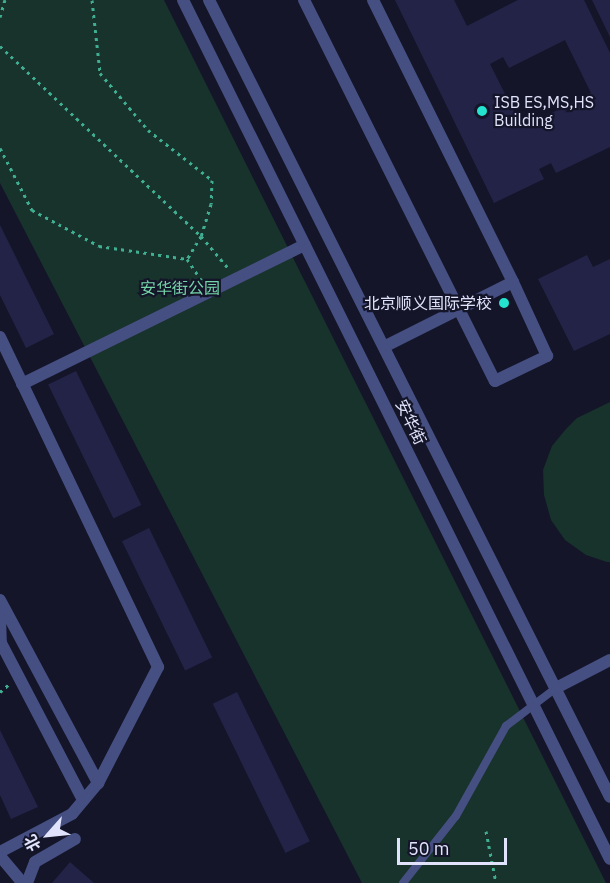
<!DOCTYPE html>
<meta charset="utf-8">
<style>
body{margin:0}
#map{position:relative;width:610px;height:883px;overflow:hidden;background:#141529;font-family:"IBM Plex Sans","Noto Sans SC",sans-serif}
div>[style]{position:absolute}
.green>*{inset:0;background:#18322c}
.building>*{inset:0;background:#232348;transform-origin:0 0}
.path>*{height:3px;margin-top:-1.5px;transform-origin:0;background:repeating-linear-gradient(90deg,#40af91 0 3px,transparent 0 7.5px)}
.service>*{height:8px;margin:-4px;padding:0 4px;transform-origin:4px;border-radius:4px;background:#454f82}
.minor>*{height:12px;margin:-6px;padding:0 6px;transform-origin:6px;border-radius:6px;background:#454f82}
.tertiary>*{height:12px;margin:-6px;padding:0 6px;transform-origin:6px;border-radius:6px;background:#454f82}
.dots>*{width:16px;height:16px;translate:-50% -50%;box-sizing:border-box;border:3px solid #141529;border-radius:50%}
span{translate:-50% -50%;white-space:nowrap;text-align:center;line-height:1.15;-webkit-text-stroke:4.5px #141529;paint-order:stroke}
.poi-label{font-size:16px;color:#e0e3fb}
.left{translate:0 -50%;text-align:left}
.right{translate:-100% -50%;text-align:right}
.park-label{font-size:16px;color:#74d4a8}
.street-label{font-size:16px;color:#e0e3fb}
.north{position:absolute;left:18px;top:805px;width:60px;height:60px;-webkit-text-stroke:4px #141529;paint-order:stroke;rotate:243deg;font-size:16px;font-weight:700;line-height:24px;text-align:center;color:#e0e3fb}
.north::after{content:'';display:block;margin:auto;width:21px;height:27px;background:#e0e3fb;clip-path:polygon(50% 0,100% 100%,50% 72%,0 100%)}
.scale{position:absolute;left:397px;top:838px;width:110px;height:27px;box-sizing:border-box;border:3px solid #e0e3fb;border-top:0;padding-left:8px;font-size:18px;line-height:21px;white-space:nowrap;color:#e0e3fb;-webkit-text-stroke:4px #141529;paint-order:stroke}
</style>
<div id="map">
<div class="green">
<i style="clip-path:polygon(0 0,164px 0,606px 883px,362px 883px,0 183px)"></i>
<i style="clip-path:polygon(610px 402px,610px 562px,607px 562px,586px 555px,565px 540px,551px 520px,544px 495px,543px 470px,552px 446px,566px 429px,577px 418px)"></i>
</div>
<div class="building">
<i style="clip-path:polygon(evenodd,395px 0,454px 0,467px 26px,518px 0,584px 0,610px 53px,610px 147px,556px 173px,551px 163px,539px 169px,544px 179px,494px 203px,395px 0,565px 40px,591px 93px,522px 128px,490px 64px,503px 57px,509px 68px,565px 40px)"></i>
<i style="clip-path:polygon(592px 0,610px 0,610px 37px)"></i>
<i style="clip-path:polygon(0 225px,54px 334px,26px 348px,0 295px)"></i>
<i style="clip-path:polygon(587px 255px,593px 267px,610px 259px,610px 334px,574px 351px,538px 279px)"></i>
<i style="left:76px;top:371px;width:149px;height:31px;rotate:64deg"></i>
<i style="left:149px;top:528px;width:144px;height:30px;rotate:64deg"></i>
<i style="left:237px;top:692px;width:166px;height:27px;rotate:64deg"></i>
<i style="clip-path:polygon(0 730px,38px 807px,11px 819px,0 795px)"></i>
<i style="clip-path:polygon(70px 862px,94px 883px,52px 883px)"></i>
</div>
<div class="path">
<i style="left:92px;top:0;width:73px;rotate:83.7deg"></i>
<i style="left:100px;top:73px;width:75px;rotate:49.9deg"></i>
<i style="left:148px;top:130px;width:81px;rotate:38deg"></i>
<i style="left:212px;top:180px;width:24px;rotate:92deg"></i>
<i style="left:211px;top:204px;width:34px;rotate:107deg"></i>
<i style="left:201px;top:236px;width:27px;rotate:121deg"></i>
<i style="left:0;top:17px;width:18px;rotate:-74deg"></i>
<i style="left:0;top:46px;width:277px;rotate:43.4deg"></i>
<i style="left:201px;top:236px;width:42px;rotate:49.8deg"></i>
<i style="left:0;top:148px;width:70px;rotate:62.7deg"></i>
<i style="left:32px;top:210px;width:76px;rotate:28.2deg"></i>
<i style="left:99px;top:246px;width:89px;rotate:8.4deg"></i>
<i style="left:187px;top:259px;width:27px;rotate:56deg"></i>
<i style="left:0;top:692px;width:11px;rotate:-41deg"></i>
<i style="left:486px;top:831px;width:53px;rotate:79.1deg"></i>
</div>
<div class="service">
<i style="left:403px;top:883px;width:85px;rotate:-51.7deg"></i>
<i style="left:456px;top:816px;width:103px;rotate:-60.9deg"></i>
<i style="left:506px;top:726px;width:63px;rotate:-37.2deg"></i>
</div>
<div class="minor">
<i style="left:304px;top:0;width:426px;rotate:63.4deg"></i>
<i style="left:495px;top:381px;width:58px;rotate:-25.7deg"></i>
<i style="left:547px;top:356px;width:81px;rotate:-114.7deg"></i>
<i style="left:373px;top:0;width:315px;rotate:63.6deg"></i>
<i style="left:513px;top:282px;width:144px;rotate:153.3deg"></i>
<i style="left:0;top:337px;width:366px;rotate:64.4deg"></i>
<i style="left:158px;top:667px;width:131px;rotate:117.3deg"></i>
<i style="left:98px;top:783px;width:40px;rotate:130deg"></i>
<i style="left:72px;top:814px;width:81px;rotate:152.2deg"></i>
<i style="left:22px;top:384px;width:315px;rotate:-26.2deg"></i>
<i style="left:0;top:600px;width:208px;rotate:61.8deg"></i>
<i style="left:0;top:618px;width:25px;rotate:88deg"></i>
<i style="left:1px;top:643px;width:177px;rotate:62.4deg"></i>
<i style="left:556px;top:688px;width:61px;rotate:-27.4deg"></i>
<i style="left:0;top:856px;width:35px;rotate:50deg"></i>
<i style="left:27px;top:883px;width:22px;rotate:-69deg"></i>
<i style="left:35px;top:862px;width:46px;rotate:-29.9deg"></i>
</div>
<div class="tertiary">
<i style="left:183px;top:0;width:959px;rotate:63.57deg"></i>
<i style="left:209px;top:0;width:892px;rotate:63.29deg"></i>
</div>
<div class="dots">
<i style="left:482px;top:111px;background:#24e3cf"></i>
<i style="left:504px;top:303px;background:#24e3cf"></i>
</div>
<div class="poi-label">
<span class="left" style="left:494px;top:111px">ISB ES,MS,HS<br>Building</span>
<span class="right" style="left:492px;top:303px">北京顺义国际学校</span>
</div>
<div class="park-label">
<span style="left:180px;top:288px">安华街公园</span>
</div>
<div class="street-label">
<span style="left:411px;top:422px;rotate:64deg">安华街</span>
</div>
<div class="north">北</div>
<div class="scale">50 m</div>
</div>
